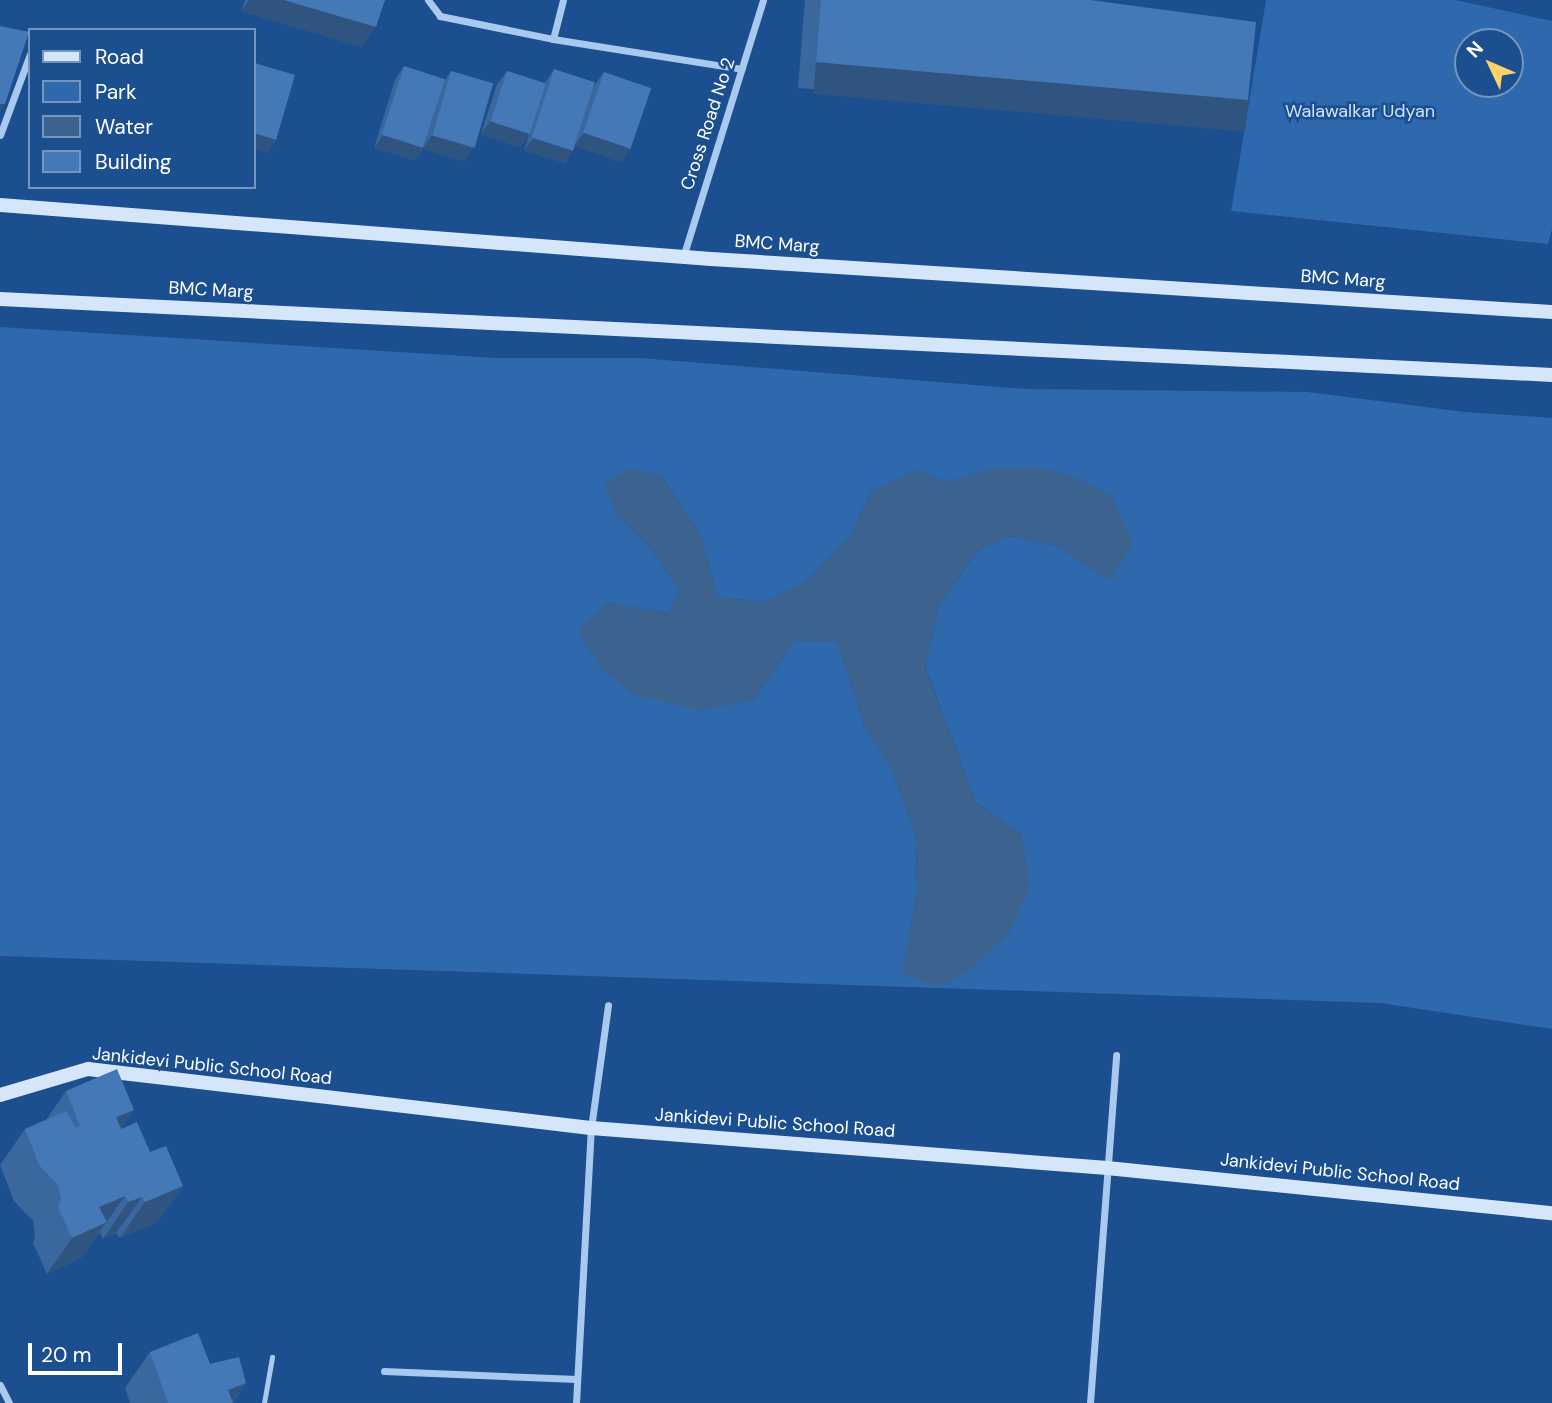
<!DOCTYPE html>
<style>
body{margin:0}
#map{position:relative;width:1552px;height:1403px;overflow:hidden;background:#1b4f8f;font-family:"DM Sans",sans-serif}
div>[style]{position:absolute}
.green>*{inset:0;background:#2e69ad}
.water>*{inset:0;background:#3c6290}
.lane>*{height:5px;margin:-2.5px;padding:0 2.5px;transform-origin:2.5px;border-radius:2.5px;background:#a9c9ee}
.street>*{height:7px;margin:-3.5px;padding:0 3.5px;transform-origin:3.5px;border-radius:3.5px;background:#a9c9ee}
.secondary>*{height:14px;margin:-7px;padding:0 7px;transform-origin:7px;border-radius:7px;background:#d6e6fa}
.wall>*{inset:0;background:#3a679d}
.shaded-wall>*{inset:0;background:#305480;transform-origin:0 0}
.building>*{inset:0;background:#4478b7;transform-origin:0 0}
span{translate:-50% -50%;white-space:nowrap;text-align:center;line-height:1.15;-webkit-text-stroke:5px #1b4f8f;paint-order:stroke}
.park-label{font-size:18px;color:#cfe3fa}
.street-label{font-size:18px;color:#fff}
.legend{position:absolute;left:28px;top:28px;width:228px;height:161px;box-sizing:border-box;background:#1b4f8f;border:2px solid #7695bc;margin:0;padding:9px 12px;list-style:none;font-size:21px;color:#fff}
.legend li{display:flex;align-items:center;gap:14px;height:35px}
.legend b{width:35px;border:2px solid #7695bc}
.north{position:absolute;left:1454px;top:28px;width:70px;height:70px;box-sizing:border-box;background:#1b4f8f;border:2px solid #7695bc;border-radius:50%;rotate:314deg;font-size:19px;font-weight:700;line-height:28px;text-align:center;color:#fff}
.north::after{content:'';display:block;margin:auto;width:24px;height:32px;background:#ffd166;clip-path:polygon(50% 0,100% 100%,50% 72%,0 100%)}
.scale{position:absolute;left:28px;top:1343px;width:94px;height:32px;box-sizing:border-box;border:4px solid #fff;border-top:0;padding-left:9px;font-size:21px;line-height:24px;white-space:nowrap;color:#fff;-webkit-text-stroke:5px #1b4f8f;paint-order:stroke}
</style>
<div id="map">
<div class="green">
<i style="clip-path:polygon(evenodd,1266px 0,1455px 0,1552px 21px,1552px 229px,1548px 244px,1231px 211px,1266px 0,1468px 42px,1510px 42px,1510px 84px,1468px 84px,1468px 42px)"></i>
<i style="clip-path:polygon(evenodd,0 327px,496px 358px,640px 358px,1025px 389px,1307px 392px,1465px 412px,1552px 418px,1552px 1029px,1380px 1003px,0 956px,0 327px,630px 468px,662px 477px,701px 536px,717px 597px,765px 602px,806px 582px,851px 535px,871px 491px,918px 470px,947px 482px,994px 468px,1111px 581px,1056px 546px,1010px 536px,978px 550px,939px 606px,925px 666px,976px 802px,1022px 835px,903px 974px,917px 891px,916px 837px,892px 769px,865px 728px,837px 642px,794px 641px,754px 700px,607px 603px,668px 613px,679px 590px,650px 547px,617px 515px,630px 468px)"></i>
</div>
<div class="water">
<i style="clip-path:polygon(1039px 467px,1072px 476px,1112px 496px,1133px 543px,1111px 581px,1056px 546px,1010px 536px,978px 550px,939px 606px,925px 667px,976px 802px,1022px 835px,1030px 888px,1010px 932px,969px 971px,939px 987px,902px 974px,917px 891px,916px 837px,892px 769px,865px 728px,837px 642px,794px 641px,754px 700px,700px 711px,631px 694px,599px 666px,577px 630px,607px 603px,668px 613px,679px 590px,650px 547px,617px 515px,604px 484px,630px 468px,662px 477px,701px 536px,717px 597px,765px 602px,806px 582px,851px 535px,871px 491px,918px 470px,947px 482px,994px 468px)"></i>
</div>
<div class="lane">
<i style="left:264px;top:1403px;width:47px;rotate:-80.1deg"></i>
</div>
<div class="street">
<i style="left:428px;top:0;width:20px;rotate:53deg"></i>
<i style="left:440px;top:16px;width:115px;rotate:11.5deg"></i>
<i style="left:553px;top:39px;width:191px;rotate:9deg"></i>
<i style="left:553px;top:39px;width:40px;rotate:-75.6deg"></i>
<i style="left:0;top:135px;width:86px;rotate:-69.7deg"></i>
<i style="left:683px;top:257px;width:269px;rotate:-72.7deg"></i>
<i style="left:384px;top:1371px;width:193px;rotate:2.4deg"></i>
<i style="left:0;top:1385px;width:20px;rotate:63deg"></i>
<i style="left:576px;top:1403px;width:275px;rotate:-86.9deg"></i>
<i style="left:591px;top:1128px;width:124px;rotate:-82.1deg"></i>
<i style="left:1090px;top:1403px;width:349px;rotate:-85.7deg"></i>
</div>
<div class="secondary">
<i style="left:0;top:205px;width:713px;rotate:4.34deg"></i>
<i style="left:711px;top:259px;width:843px;rotate:3.61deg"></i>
<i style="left:0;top:299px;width:1554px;rotate:2.8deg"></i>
<i style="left:0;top:1095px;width:92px;rotate:-16.5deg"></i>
<i style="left:88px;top:1069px;width:506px;rotate:6.69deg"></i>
<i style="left:591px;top:1128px;width:518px;rotate:4.43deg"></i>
<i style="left:1107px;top:1168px;width:447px;rotate:5.8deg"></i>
</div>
<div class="wall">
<i style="clip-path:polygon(245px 0,385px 0,362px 47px,241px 11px)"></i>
<i style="clip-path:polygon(805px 0,1090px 0,1230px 125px,798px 88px)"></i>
<i style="clip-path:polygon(404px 66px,445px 80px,451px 71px,473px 148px,464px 161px,423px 149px,415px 160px,374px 148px,395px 80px)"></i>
<i style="clip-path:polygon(554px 69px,594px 86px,604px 72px,631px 148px,621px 162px,575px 146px,574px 150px,565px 163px,524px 151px,529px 135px,520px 147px,481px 134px,497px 84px,507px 71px,545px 83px)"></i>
<i style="clip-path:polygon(66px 1091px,134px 1110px,121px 1129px,150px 1152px,183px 1186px,157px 1222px,120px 1238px,116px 1233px,103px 1239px,100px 1232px,81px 1258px,47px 1274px,33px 1243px,35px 1236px,33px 1221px,14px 1201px,0 1165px,25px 1129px,46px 1120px)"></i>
<i style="clip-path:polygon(150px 1352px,210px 1364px,246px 1383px,233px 1403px,130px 1403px,125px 1388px)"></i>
</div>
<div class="shaded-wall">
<i style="clip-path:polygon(249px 0,284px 0,376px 27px,362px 47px,241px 11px)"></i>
<i style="left:816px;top:62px;width:434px;height:32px;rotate:5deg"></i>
<i style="clip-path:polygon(0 104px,5px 104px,0 112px)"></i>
<i style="clip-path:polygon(490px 121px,530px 134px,520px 147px,481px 134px)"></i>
<i style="clip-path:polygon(254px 133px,276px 140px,267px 153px,254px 149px)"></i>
<i style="clip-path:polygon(584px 133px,631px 148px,621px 162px,574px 146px)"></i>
<i style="clip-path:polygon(383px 135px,424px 147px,432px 135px,473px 148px,464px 161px,423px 149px,415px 160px,374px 148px)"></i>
<i style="clip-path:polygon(533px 138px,574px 150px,565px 163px,524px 151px)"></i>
<i style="clip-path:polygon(134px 1110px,109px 1146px,116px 1117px)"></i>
<i style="clip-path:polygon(183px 1186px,157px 1222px,120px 1238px,145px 1202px)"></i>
<i style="clip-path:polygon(125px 1196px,81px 1258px,47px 1274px,72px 1238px,99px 1207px)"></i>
<i style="clip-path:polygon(142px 1197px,116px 1233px,103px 1239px,128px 1202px)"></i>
<i style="clip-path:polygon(246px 1383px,232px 1403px,228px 1390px)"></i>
</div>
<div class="building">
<i style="clip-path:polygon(284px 0,385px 0,376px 27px)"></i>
<i style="clip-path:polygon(821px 0,1090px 0,1256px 22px,1248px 100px,816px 62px)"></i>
<i style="clip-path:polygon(0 26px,29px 32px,5px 104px,0 104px)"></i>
<i style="clip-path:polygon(255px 63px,295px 75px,276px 140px,254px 133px)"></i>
<i style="left:404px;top:66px;width:43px;height:72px;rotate:18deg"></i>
<i style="left:554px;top:69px;width:43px;height:72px;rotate:18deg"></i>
<i style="left:451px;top:71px;width:44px;height:67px;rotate:16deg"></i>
<i style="left:507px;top:71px;width:41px;height:53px;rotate:18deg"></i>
<i style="left:604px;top:72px;width:50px;height:64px;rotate:19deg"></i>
<i style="clip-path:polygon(117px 1069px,134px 1110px,116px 1117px,121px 1129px,137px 1122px,150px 1152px,166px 1146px,183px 1186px,145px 1202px,142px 1197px,128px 1202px,125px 1196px,99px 1207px,107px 1222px,72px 1238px,58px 1207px,61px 1200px,58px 1185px,39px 1165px,25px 1129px,66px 1111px,76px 1128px,80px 1126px,66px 1091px)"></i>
<i style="clip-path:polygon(198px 1333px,210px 1364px,239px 1357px,246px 1383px,228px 1390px,233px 1403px,168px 1403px,150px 1352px)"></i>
</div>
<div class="park-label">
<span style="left:1360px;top:111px">Walawalkar Udyan</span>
</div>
<div class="street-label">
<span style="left:708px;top:124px;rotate:-72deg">Cross Road No 2</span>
<span style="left:777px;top:244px;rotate:4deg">BMC Marg</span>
<span style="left:1343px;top:279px;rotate:4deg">BMC Marg</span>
<span style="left:211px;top:290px;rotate:3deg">BMC Marg</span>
<span style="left:212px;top:1066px;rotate:6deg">Jankidevi Public School Road</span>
<span style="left:775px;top:1123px;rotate:4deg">Jankidevi Public School Road</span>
<span style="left:1340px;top:1172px;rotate:6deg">Jankidevi Public School Road</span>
</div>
<ul class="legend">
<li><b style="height:9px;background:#d6e6fa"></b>Road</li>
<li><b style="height:19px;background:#2e69ad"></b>Park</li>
<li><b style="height:19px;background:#3c6290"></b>Water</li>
<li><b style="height:19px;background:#4478b7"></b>Building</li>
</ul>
<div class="north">N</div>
<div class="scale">20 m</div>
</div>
